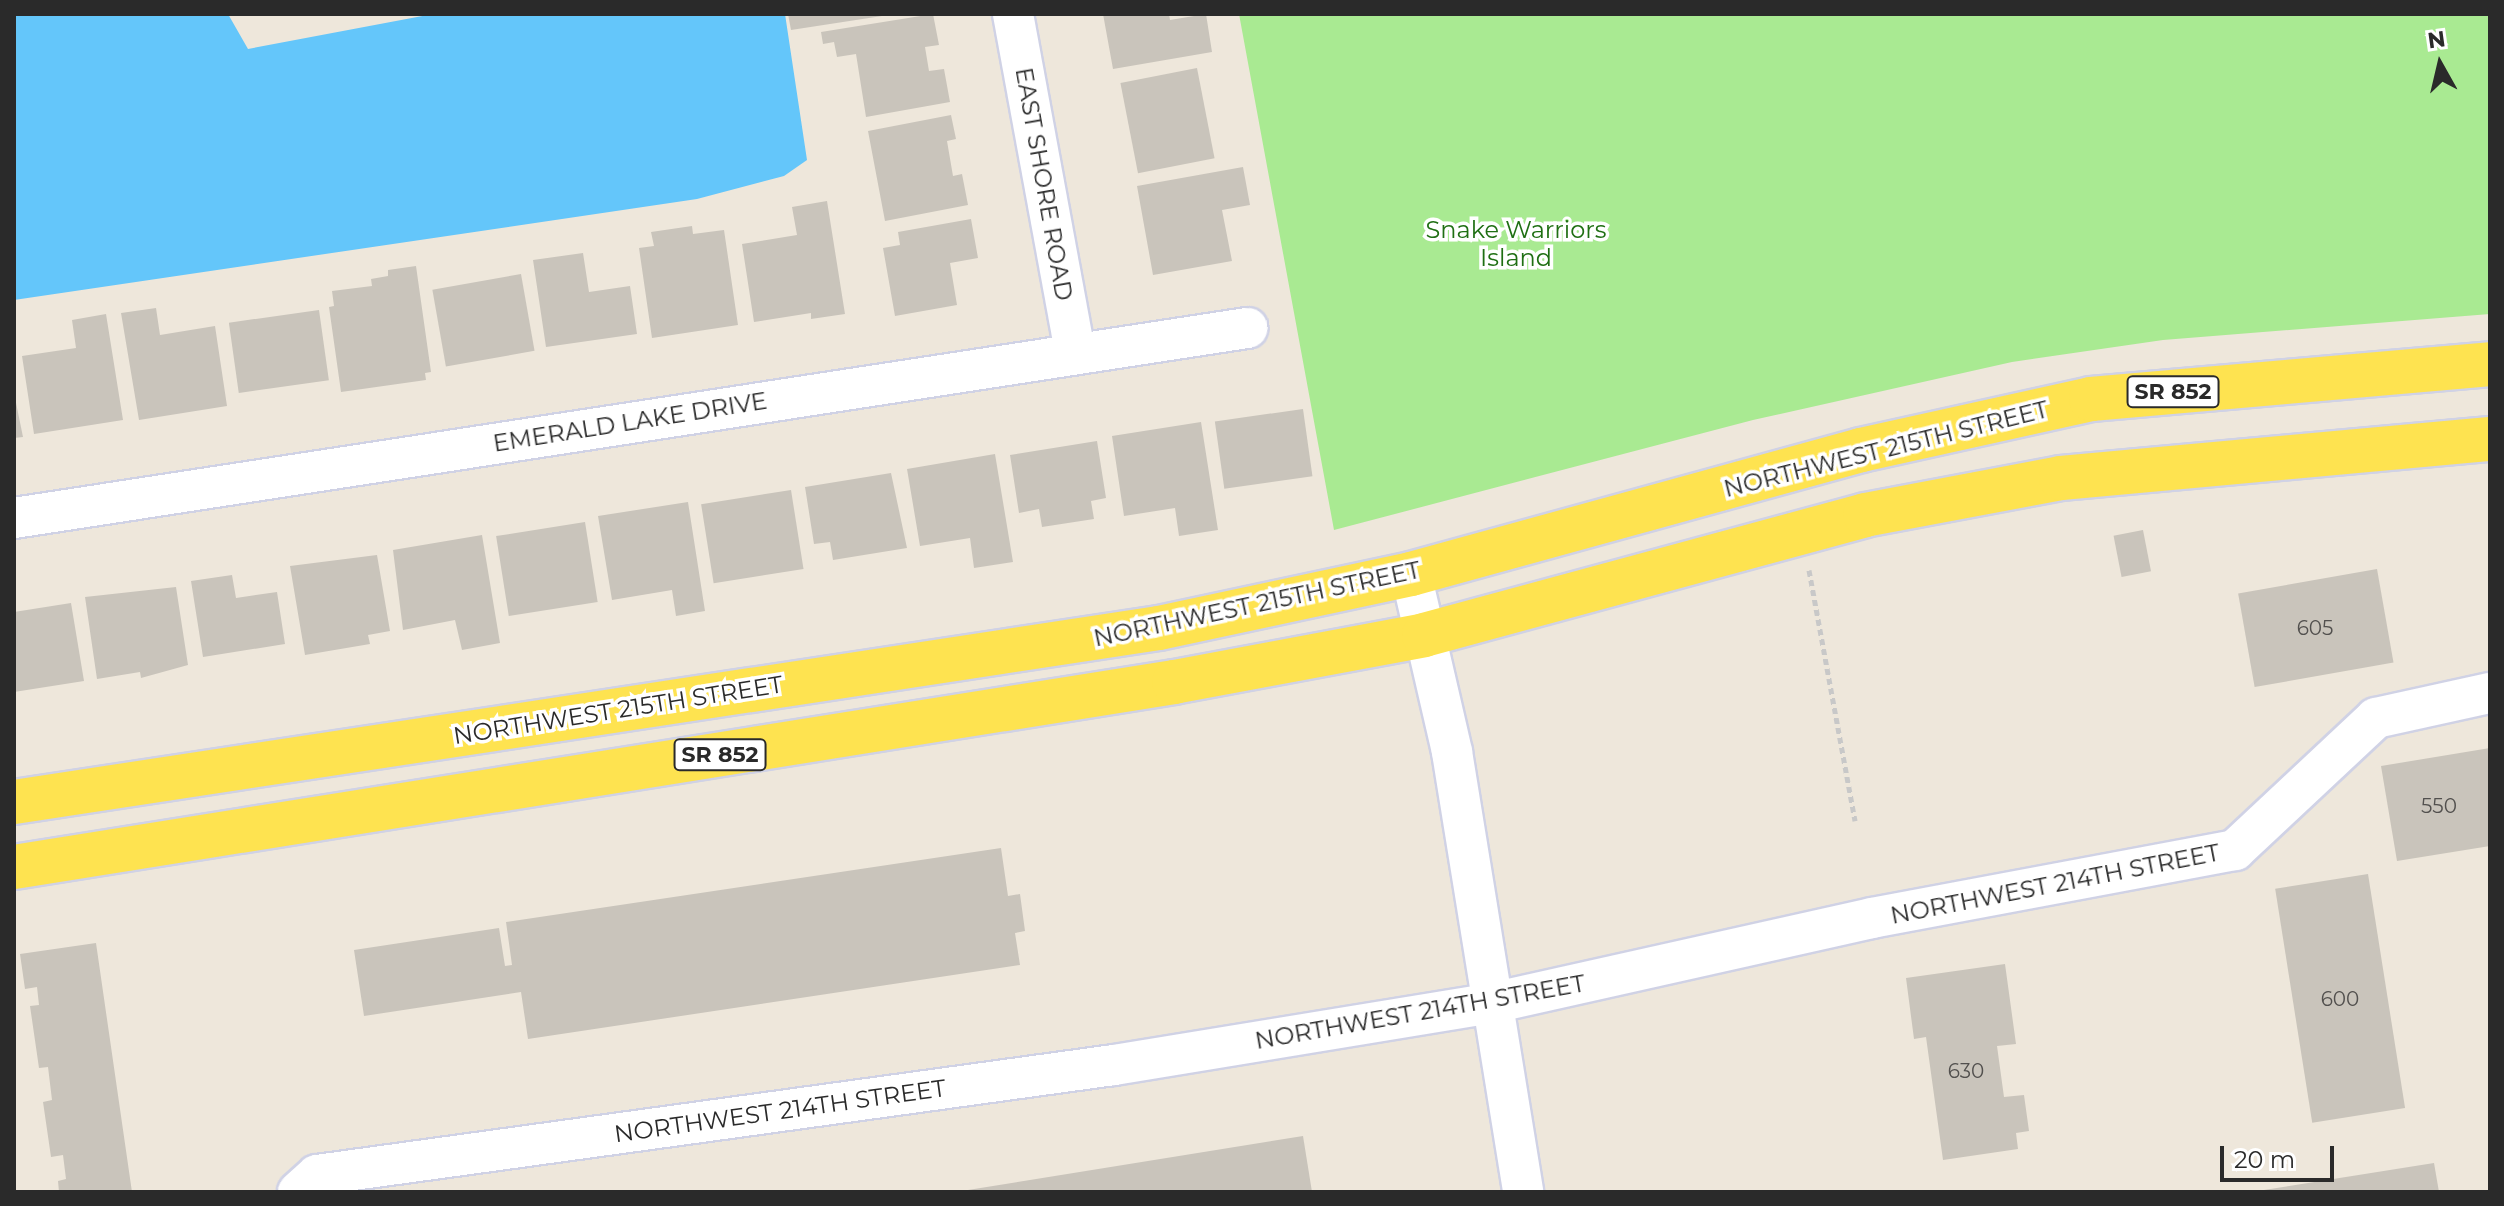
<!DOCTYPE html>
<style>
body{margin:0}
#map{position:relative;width:2504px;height:1206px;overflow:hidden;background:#eee7db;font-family:Montserrat,sans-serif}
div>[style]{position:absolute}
.green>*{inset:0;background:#a9ea92}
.water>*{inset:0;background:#64c6fa}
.building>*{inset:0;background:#c9c4bb;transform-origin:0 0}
.path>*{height:5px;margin-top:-2.5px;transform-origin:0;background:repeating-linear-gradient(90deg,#c8c8c8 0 6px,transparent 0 10px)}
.roads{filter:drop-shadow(2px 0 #d0d2e5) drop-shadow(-2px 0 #d0d2e5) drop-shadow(0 2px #d0d2e5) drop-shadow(0 -2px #d0d2e5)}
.minor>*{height:40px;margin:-20px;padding:0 20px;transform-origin:20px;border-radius:20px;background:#fff}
.primary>*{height:44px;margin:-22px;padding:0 22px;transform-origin:22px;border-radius:22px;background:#fee350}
span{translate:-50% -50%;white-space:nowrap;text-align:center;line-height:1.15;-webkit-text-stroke:7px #fff;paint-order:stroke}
.number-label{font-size:20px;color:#52504e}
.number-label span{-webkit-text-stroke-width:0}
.shield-label span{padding:2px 6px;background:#fff;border:2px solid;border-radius:6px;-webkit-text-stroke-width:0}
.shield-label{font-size:22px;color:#2a2a2a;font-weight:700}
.street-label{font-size:24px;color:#2a2a2a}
.park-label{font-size:24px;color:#1f6f13}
.frame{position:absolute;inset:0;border:16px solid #2a2a2a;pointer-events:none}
.north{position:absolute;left:2400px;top:24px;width:80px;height:80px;-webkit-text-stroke:6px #fff;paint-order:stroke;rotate:352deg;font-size:22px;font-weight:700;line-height:32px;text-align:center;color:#2a2a2a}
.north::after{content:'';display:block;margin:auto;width:28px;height:36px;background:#2a2a2a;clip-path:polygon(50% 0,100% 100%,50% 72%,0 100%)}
.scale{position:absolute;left:2220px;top:1146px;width:114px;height:36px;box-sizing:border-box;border:4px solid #2a2a2a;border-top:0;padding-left:10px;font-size:24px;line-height:28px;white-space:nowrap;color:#2a2a2a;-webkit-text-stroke:6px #fff;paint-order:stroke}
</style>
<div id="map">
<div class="green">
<i style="clip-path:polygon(1239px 14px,2490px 14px,2490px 314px,2163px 340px,2012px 362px,1753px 420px,1334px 530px)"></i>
</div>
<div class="water">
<i style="clip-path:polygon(14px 14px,228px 14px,248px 49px,433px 14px,785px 14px,807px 160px,784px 176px,697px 199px,14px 300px)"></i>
</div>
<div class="building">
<i style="clip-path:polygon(788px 14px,882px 14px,882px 16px,791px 30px)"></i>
<i style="clip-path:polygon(933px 14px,939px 45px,925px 47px,929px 71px,944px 69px,950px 102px,866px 117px,856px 54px,837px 57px,834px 42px,823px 44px,821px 32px)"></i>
<i style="clip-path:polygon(1103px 14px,1169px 14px,1170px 20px,1206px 14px,1212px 52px,1113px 69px)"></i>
<i style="left:1197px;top:68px;width:92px;height:78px;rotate:79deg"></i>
<i style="clip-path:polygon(951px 115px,956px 139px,947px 141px,953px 176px,962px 174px,968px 205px,885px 221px,868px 131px)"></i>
<i style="clip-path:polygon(1243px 167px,1250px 205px,1222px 210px,1232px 261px,1153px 275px,1137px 186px)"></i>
<i style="clip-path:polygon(827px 201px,845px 314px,811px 319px,811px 313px,754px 322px,742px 244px,797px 235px,792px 207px)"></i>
<i style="clip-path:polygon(971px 219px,978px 258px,950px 263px,957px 305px,895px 316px,883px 248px,900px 245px,898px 232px)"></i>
<i style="clip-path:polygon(692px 226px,693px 234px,724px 230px,738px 325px,652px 338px,639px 248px,654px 246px,651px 232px)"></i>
<i style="clip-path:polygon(583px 253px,589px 292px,630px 286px,637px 334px,546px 347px,533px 260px)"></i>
<i style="clip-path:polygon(416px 266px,431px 372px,425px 373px,426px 380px,341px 392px,329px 307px,334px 306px,332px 291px,372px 286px,371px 279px,388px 276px,388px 270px)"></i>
<i style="left:521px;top:274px;width:78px;height:90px;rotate:80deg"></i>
<i style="clip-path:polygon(156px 308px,160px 335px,215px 326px,227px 406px,139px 420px,121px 313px)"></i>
<i style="left:319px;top:310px;width:71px;height:91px;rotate:82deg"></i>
<i style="clip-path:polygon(106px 314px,123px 420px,34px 434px,22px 356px,76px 348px,72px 320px)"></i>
<i style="clip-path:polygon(14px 393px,23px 437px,14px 438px)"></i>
<i style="left:1303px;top:409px;width:68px;height:89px;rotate:82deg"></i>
<i style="clip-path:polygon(1201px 422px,1218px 530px,1179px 536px,1175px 508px,1124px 516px,1112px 436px)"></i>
<i style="clip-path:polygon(1097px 441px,1106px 498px,1091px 501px,1094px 519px,1042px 527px,1039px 509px,1019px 513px,1010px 455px)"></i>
<i style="clip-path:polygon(995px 454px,1013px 562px,974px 568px,970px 538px,920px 546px,907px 469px)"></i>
<i style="clip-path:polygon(891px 473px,907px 548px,833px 560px,830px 542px,814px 544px,805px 487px)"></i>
<i style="left:791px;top:490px;width:80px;height:91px;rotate:81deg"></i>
<i style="clip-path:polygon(688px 502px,705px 611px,676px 616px,672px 590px,612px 600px,598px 516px)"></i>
<i style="left:585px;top:522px;width:81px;height:90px;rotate:81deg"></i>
<i style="left:2143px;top:530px;width:42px;height:30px;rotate:79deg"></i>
<i style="clip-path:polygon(482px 535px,500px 643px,462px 650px,455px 620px,403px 630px,393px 550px)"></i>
<i style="clip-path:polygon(377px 555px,390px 631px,368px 635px,370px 644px,305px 655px,290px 566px)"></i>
<i style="left:2377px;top:569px;width:95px;height:141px;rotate:80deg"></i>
<i style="clip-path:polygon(232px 575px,236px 598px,277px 592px,285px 644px,203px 657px,191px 581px)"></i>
<i style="clip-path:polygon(176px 587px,188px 665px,141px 678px,140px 672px,97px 679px,85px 597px)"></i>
<i style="clip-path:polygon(71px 603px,84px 681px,14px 692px,14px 612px)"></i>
<i style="clip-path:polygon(2490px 748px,2490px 846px,2397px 861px,2381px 766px)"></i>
<i style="clip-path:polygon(1001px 848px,1008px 896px,1020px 894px,1025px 931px,1015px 933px,1020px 965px,528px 1039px,521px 992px,364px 1016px,354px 950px,499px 928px,505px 966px,512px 965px,506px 922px)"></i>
<i style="left:2368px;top:874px;width:237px;height:94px;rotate:81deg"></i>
<i style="clip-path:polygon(96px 943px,132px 1192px,59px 1192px,58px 1181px,66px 1179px,63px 1155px,51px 1157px,43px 1102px,52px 1100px,48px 1067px,39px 1068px,30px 1006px,39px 1005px,37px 987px,25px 989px,20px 954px)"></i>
<i style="clip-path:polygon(2005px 964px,2016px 1044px,1997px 1046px,2004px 1097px,2024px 1095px,2029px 1131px,2016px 1133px,2018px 1149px,1943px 1160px,1926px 1037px,1914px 1039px,1906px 978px)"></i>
<i style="clip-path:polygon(1303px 1136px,1312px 1192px,968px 1192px,968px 1190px)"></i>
<i style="clip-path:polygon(2434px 1163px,2439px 1192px,2264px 1192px,2264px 1190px)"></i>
</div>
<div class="path">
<i style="left:1809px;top:570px;width:255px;rotate:79.6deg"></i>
</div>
<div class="roads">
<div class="minor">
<i style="left:1013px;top:14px;width:345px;rotate:79.6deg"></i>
<i style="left:14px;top:518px;width:1248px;rotate:-8.76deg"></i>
<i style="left:1411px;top:574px;width:183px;rotate:77deg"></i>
<i style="left:1452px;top:752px;width:446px;rotate:80.8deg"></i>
<i style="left:298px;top:1192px;width:25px;rotate:-42deg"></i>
<i style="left:317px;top:1175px;width:805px;rotate:-7.86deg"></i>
<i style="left:1114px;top:1065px;width:383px;rotate:-9.3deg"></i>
<i style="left:1492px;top:1003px;width:389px;rotate:-12.6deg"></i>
<i style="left:1872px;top:918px;width:369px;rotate:-10.6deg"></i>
<i style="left:2235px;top:850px;width:193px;rotate:-43.1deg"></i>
<i style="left:2376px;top:718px;width:117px;rotate:-12.4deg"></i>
</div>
<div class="primary">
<i style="left:14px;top:802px;width:1158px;rotate:-8.64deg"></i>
<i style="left:1159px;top:628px;width:258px;rotate:-12.1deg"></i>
<i style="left:1411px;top:574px;width:467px;rotate:-15.4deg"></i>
<i style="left:1861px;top:450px;width:236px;rotate:-12.5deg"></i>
<i style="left:2091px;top:399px;width:401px;rotate:-5deg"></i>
<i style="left:14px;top:867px;width:1175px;rotate:-9.06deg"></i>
<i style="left:1174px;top:682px;width:254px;rotate:-10.6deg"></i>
<i style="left:1424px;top:635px;width:457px;rotate:-15.2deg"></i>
<i style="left:1865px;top:515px;width:199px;rotate:-10.7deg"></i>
<i style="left:2061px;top:478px;width:431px;rotate:-5.2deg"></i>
</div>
</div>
<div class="number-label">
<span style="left:2315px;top:628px">605</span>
<span style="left:2439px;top:806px">550</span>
<span style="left:2340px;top:999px">600</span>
<span style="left:1966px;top:1071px">630</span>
</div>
<div class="shield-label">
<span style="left:2173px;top:392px">SR 852</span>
<span style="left:720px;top:755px">SR 852</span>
</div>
<div class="street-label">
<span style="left:1044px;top:184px;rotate:80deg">EAST SHORE ROAD</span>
<span style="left:630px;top:422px;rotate:-9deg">EMERALD LAKE DRIVE</span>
<span style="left:1886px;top:449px;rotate:-14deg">NORTHWEST 215TH STREET</span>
<span style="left:1257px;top:604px;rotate:-12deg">NORTHWEST 215TH STREET</span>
<span style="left:618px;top:710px;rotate:-9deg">NORTHWEST 215TH STREET</span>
<span style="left:2055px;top:884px;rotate:-11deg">NORTHWEST 214TH STREET</span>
<span style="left:1420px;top:1012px;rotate:-10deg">NORTHWEST 214TH STREET</span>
<span style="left:780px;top:1111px;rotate:-8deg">NORTHWEST 214TH STREET</span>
</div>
<div class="park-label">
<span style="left:1516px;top:244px">Snake Warriors<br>Island</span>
</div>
<div class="frame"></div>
<div class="north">N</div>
<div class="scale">20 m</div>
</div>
